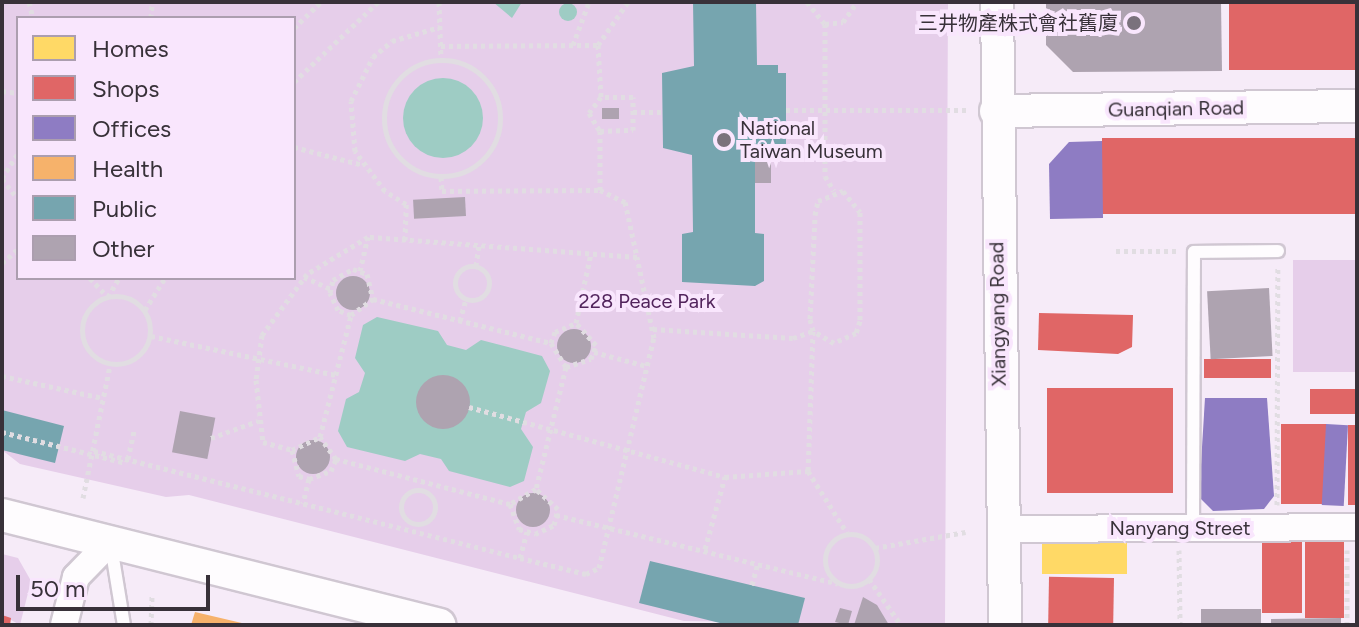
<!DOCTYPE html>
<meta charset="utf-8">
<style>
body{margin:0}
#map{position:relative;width:1359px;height:627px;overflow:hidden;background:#f6ebf8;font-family:Figtree,"Noto Sans TC",sans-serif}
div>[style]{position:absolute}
.green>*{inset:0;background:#e6ceea;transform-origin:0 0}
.water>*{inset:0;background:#9eccc4}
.round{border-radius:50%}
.homes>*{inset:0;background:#ffd966;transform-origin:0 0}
.shops>*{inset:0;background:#e06666;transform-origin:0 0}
.offices>*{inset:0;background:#8e7cc3;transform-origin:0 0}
.health>*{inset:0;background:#f6b26b}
.public>*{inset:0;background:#76a5af}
.building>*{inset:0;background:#aea3b0;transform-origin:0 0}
.path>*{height:5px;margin-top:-2.5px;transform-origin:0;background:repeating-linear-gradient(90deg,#e1dde2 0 4px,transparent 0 8px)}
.path>.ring{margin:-2.5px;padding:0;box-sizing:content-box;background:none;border:5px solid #e1dde2;border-radius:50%}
.roads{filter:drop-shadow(2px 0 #d0c7d2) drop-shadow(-2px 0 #d0c7d2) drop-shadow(0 2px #d0c7d2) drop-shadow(0 -2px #d0c7d2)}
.service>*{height:12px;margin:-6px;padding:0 6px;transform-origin:6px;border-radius:6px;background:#fefcfe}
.minor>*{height:26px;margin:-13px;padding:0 13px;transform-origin:13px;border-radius:13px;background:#fefcfe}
.tertiary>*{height:32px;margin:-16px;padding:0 16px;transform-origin:16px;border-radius:16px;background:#fefcfe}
.dots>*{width:22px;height:22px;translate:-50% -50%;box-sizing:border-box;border:4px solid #f9e6fd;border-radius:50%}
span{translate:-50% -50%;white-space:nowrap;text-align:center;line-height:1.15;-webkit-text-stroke:8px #f9e6fd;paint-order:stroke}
.poi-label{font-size:20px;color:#383139}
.right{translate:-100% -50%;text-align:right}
.left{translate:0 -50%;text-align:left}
.street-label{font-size:20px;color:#383139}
.park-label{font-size:20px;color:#52245c}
.frame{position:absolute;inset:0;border:4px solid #383139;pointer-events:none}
.legend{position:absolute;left:16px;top:16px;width:280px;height:264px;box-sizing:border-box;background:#f9e6fd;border:2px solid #ac9eaf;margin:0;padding:10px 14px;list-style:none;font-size:24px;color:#383139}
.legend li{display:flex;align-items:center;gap:16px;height:40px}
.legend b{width:40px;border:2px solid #ac9eaf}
.scale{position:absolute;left:16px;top:575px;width:194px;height:36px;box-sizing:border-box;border:4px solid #383139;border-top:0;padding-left:10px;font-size:24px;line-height:28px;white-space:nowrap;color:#383139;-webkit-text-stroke:6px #f9e6fd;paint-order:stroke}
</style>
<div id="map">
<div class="green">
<i style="clip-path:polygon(evenodd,2px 2px,948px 2px,945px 625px,684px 621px,189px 495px,166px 497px,20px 464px,2px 450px,2px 2px,18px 18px,294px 18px,294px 278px,18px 278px,18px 18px)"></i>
<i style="left:1357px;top:260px;width:112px;height:64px;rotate:90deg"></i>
<i style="clip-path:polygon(2px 554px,18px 558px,31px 581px,20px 625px,2px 615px)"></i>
</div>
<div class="water">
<i style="clip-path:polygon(493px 2px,522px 2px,512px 18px)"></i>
<i class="round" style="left:559px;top:3px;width:18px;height:18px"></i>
<i class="round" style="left:403px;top:78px;width:80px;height:80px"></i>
<i style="clip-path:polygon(377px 317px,438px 331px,447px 345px,466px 350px,481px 340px,542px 356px,550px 371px,541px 403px,526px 412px,521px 429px,533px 447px,524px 481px,510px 487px,449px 471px,441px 459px,420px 454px,405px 461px,347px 447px,338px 431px,346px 399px,359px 392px,365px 373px,355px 358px,363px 325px)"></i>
</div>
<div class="homes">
<i style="left:1127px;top:535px;width:39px;height:85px;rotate:90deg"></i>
</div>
<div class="shops">
<i style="left:1229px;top:2px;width:128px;height:68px"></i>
<i style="left:1357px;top:138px;width:76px;height:255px;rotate:90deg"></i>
<i style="clip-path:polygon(1039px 313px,1133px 315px,1132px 347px,1118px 354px,1038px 350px)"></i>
<i style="left:1271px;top:359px;width:19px;height:67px;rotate:90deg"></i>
<i style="left:1047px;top:388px;width:126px;height:105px"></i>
<i style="left:1357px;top:389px;width:25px;height:47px;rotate:90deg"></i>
<i style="left:1281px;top:424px;width:45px;height:80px"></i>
<i style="left:1348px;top:425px;width:9px;height:80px"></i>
<i style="left:1262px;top:536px;width:40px;height:77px"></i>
<i style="left:1305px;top:537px;width:39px;height:81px"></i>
<i style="left:1114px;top:578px;width:47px;height:65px;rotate:91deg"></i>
<i style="clip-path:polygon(2px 615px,11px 618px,10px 625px,2px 625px)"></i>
</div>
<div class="offices">
<i style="clip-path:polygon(1102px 141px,1103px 218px,1050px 219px,1049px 164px,1069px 142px)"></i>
<i style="clip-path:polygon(1205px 398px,1267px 398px,1274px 496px,1264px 509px,1213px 511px,1199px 497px)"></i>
<i style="left:1326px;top:424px;width:22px;height:81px;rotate:3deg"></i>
</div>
<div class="health">
<i style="clip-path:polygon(195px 612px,246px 624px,246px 625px,191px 625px)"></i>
</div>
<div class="public">
<i style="clip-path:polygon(693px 2px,756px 2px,757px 65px,778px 65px,778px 73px,786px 73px,786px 148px,755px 155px,755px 233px,764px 234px,764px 281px,755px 286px,682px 282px,682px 234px,693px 232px,692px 155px,663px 148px,662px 73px,694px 66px)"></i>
<i style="clip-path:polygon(2px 410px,64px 426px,55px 463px,2px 450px)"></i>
<i style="clip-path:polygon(650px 561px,805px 598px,798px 625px,728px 625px,639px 603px)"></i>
</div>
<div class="building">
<i style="clip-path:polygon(1046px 2px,1221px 2px,1222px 71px,1073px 72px,1046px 45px)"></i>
<i style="left:602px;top:108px;width:17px;height:11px"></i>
<i style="left:755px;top:155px;width:16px;height:28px"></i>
<i style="left:465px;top:197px;width:19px;height:52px;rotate:87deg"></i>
<i class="round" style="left:336px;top:276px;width:34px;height:34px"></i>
<i style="left:1269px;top:288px;width:68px;height:62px;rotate:87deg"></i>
<i class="round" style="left:557px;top:329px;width:34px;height:34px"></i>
<i class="round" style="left:416px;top:375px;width:54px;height:54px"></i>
<i style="left:180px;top:411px;width:36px;height:42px;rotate:11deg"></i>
<i class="round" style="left:296px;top:440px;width:34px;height:34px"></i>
<i class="round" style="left:516px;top:493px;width:34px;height:34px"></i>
<i style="clip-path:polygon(863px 597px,877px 605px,889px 625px,854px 625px)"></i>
<i style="clip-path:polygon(840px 608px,852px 611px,848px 625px,835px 622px)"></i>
<i style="left:1201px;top:609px;width:60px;height:18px"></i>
<i style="clip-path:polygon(1341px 618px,1341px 625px,1271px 625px,1271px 619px)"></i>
</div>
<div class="path">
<i style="left:29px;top:2px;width:16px;rotate:76deg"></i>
<i style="left:439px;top:2px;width:58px;rotate:88deg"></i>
<i style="left:807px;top:2px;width:28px;rotate:51deg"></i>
<i style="left:825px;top:24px;width:18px;rotate:-6deg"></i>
<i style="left:843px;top:22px;width:24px;rotate:-55deg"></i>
<i style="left:151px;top:18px;width:16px;rotate:-86deg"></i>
<i style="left:825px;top:24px;width:152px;rotate:90deg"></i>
<i style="left:825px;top:176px;width:17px;rotate:59deg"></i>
<i style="left:294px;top:28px;width:37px;rotate:-44deg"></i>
<i style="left:573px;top:45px;width:46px;rotate:-69.6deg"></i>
<i style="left:598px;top:45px;width:52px;rotate:-55.1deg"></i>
<i style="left:441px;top:46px;width:157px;rotate:-0.4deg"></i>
<i style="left:598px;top:45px;width:52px;rotate:86.7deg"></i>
<i style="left:601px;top:97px;width:20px;rotate:127deg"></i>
<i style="left:589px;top:113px;width:21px;rotate:59deg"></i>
<i style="left:600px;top:131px;width:59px;rotate:90deg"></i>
<i style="left:600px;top:190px;width:28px;rotate:26deg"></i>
<i style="left:625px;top:202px;width:56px;rotate:77.7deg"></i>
<i class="ring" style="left:384px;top:60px;width:111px;height:111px"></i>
<i style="left:294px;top:82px;width:116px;rotate:-43.6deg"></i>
<i style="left:2px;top:91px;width:16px;rotate:7deg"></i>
<i style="left:786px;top:110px;width:183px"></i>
<i style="left:633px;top:112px;width:30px"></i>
<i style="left:600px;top:131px;width:33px;rotate:-2deg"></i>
<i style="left:633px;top:130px;width:33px;rotate:-90deg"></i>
<i style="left:633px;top:97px;width:32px;rotate:180deg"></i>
<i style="left:294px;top:147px;width:71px;rotate:14.6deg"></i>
<i style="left:441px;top:177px;width:14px;rotate:86deg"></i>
<i style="left:442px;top:191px;width:158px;rotate:-0.4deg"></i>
<i style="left:2px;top:178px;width:30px;rotate:-57deg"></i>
<i style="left:2px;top:179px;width:26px;rotate:51deg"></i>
<i style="left:843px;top:191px;width:27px;rotate:51deg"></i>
<i style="left:860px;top:212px;width:109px;rotate:90deg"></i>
<i style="left:860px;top:321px;width:13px;rotate:108deg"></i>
<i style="left:856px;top:333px;width:24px;rotate:156deg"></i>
<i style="left:834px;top:343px;width:24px;rotate:-150deg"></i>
<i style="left:813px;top:331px;width:12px;rotate:-104deg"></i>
<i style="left:810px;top:319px;width:104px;rotate:-87.2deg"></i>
<i style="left:815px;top:215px;width:14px;rotate:-78deg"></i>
<i style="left:818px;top:201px;width:27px;rotate:-22deg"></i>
<i style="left:405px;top:240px;width:36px;rotate:-88deg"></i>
<i style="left:406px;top:204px;width:25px;rotate:-148deg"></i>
<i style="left:385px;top:191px;width:50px;rotate:-126.9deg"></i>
<i style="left:355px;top:151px;width:50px;rotate:-94.6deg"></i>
<i style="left:351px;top:101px;width:49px;rotate:-63.4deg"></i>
<i style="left:373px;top:57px;width:25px;rotate:-40deg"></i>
<i style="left:392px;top:41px;width:50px;rotate:-16.3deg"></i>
<i style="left:1116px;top:251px;width:61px"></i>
<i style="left:2px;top:263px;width:21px;rotate:-41deg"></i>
<i style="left:476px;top:266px;width:21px;rotate:-82deg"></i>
<i class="ring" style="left:455px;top:266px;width:29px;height:29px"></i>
<i style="left:360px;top:271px;width:35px;rotate:-77deg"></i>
<i style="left:304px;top:277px;width:30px;rotate:24deg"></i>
<i style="left:90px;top:278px;width:26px;rotate:47deg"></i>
<i style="left:108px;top:297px;width:22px;rotate:-60deg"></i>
<i class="ring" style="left:82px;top:296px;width:63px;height:63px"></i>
<i style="left:145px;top:310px;width:38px;rotate:-58deg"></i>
<i style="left:351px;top:315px;width:14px;rotate:-159deg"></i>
<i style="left:338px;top:310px;width:19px;rotate:-115deg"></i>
<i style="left:330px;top:293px;width:13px;rotate:-77deg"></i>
<i style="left:333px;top:280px;width:23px;rotate:-29deg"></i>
<i style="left:353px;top:269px;width:15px;rotate:20deg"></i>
<i style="left:367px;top:274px;width:26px;rotate:77deg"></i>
<i style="left:460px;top:321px;width:23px;rotate:-75deg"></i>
<i style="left:653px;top:329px;width:140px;rotate:3.7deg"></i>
<i style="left:793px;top:338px;width:21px;rotate:-19deg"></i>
<i style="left:813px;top:331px;width:140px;rotate:92deg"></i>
<i style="left:151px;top:336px;width:189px;rotate:11.9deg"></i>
<i style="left:551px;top:343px;width:12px;rotate:-70deg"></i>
<i style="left:555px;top:332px;width:23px;rotate:-23deg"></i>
<i style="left:594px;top:352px;width:55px;rotate:14.8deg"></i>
<i style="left:566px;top:367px;width:126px;rotate:103.8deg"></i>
<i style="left:536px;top:489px;width:30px;rotate:150deg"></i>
<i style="left:510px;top:504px;width:180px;rotate:-165.5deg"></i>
<i style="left:336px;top:459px;width:27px;rotate:-126deg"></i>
<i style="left:320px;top:437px;width:126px;rotate:-75.7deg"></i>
<i style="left:351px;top:315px;width:27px;rotate:-36deg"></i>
<i style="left:373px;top:299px;width:183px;rotate:13.9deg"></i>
<i style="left:551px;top:343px;width:28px;rotate:58deg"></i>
<i style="left:566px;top:367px;width:26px;rotate:-18deg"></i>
<i style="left:591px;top:359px;width:15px;rotate:-70deg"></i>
<i style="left:596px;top:345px;width:30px;rotate:-132deg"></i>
<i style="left:576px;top:323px;width:72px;rotate:-77.9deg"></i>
<i style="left:2px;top:376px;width:103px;rotate:12.3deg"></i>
<i style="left:469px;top:407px;width:265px;rotate:15.3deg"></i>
<i style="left:725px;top:477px;width:83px;rotate:-4.1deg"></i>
<i style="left:808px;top:471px;width:73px;rotate:57.8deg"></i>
<i style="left:2px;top:432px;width:128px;rotate:14deg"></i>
<i style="left:211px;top:438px;width:50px;rotate:-19.9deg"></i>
<i style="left:292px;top:450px;width:31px;rotate:-25deg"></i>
<i style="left:94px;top:451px;width:439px;rotate:14.1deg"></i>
<i style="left:520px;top:558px;width:68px;rotate:13.6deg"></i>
<i style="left:586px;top:574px;width:14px;rotate:-25deg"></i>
<i style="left:599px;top:568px;width:236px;rotate:-76.6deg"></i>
<i style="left:654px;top:338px;width:83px;rotate:-101.9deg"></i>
<i style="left:637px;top:257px;width:270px;rotate:-175.7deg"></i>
<i style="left:368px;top:237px;width:71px;rotate:148.8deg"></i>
<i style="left:307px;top:274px;width:76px;rotate:126.4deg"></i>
<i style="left:262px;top:335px;width:45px;rotate:97.6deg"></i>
<i style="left:256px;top:380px;width:62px;rotate:83.6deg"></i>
<i style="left:263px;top:442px;width:30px;rotate:15deg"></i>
<i style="left:292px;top:450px;width:27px;rotate:75deg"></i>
<i style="left:299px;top:476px;width:10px;rotate:17deg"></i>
<i style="left:309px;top:479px;width:25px;rotate:104deg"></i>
<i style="left:128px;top:459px;width:30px;rotate:-78deg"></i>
<i style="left:309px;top:479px;width:23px;rotate:-20deg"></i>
<i style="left:331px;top:471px;width:13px;rotate:-67deg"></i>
<i class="ring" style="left:401px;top:490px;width:29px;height:29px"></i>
<i style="left:83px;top:498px;width:136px;rotate:-78.5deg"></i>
<i style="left:510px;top:504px;width:27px;rotate:70deg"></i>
<i style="left:519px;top:529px;width:17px;rotate:17deg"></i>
<i style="left:535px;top:534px;width:21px;rotate:-25deg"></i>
<i style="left:554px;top:525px;width:16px;rotate:-76deg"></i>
<i style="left:558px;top:509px;width:30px;rotate:-138deg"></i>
<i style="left:1277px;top:505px;width:237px;rotate:-89.8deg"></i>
<i style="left:556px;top:515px;width:290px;rotate:13.7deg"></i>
<i class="ring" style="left:825px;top:534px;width:47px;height:47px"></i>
<i style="left:875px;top:548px;width:92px;rotate:-10deg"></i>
<i style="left:705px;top:549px;width:75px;rotate:-74.5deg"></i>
<i style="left:1179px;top:550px;width:75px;rotate:89.2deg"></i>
<i style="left:1347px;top:550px;width:75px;rotate:90deg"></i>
<i style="left:520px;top:558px;width:27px;rotate:-75deg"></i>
<i style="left:869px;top:579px;width:56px;rotate:55.2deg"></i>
<i style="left:752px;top:585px;width:23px;rotate:-75deg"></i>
<i style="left:151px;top:625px;width:30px;rotate:-88deg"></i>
</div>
<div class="roads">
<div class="service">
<i style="left:1193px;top:528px;width:276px;rotate:-89.8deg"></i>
<i style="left:1194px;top:252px;width:84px;rotate:-0.7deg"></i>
<i style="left:111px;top:546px;width:80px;rotate:80.7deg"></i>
</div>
<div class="minor">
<i style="left:1003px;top:529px;width:354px;rotate:-0.3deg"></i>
<i style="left:64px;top:625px;width:49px;rotate:-76deg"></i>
<i style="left:76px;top:577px;width:49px;rotate:-45.8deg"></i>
</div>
<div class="tertiary">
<i style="left:997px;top:2px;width:623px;rotate:89.26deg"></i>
<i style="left:996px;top:111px;width:361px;rotate:-0.8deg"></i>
<i style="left:2px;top:515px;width:451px;rotate:14.1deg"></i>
</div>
</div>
<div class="dots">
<i style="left:1134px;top:23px;background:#7a727c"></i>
<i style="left:724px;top:140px;background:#7a727c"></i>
</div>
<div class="poi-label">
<span class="right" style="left:1118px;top:23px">三井物產株式會社舊廈</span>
<span class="left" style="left:740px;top:140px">National<br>Taiwan Museum</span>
</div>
<div class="street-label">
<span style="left:1176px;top:109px;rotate:-1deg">Guanqian Road</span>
<span style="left:998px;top:314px;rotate:-91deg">Xiangyang Road</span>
<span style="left:1180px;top:528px">Nanyang Street</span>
</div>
<div class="park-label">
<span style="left:647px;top:301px">228 Peace Park</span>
</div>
<div class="frame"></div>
<ul class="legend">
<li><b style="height:22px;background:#ffd966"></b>Homes</li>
<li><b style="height:22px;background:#e06666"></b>Shops</li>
<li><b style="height:22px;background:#8e7cc3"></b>Offices</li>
<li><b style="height:22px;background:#f6b26b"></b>Health</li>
<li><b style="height:22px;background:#76a5af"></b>Public</li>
<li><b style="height:22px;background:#aea3b0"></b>Other</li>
</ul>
<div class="scale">50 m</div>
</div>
